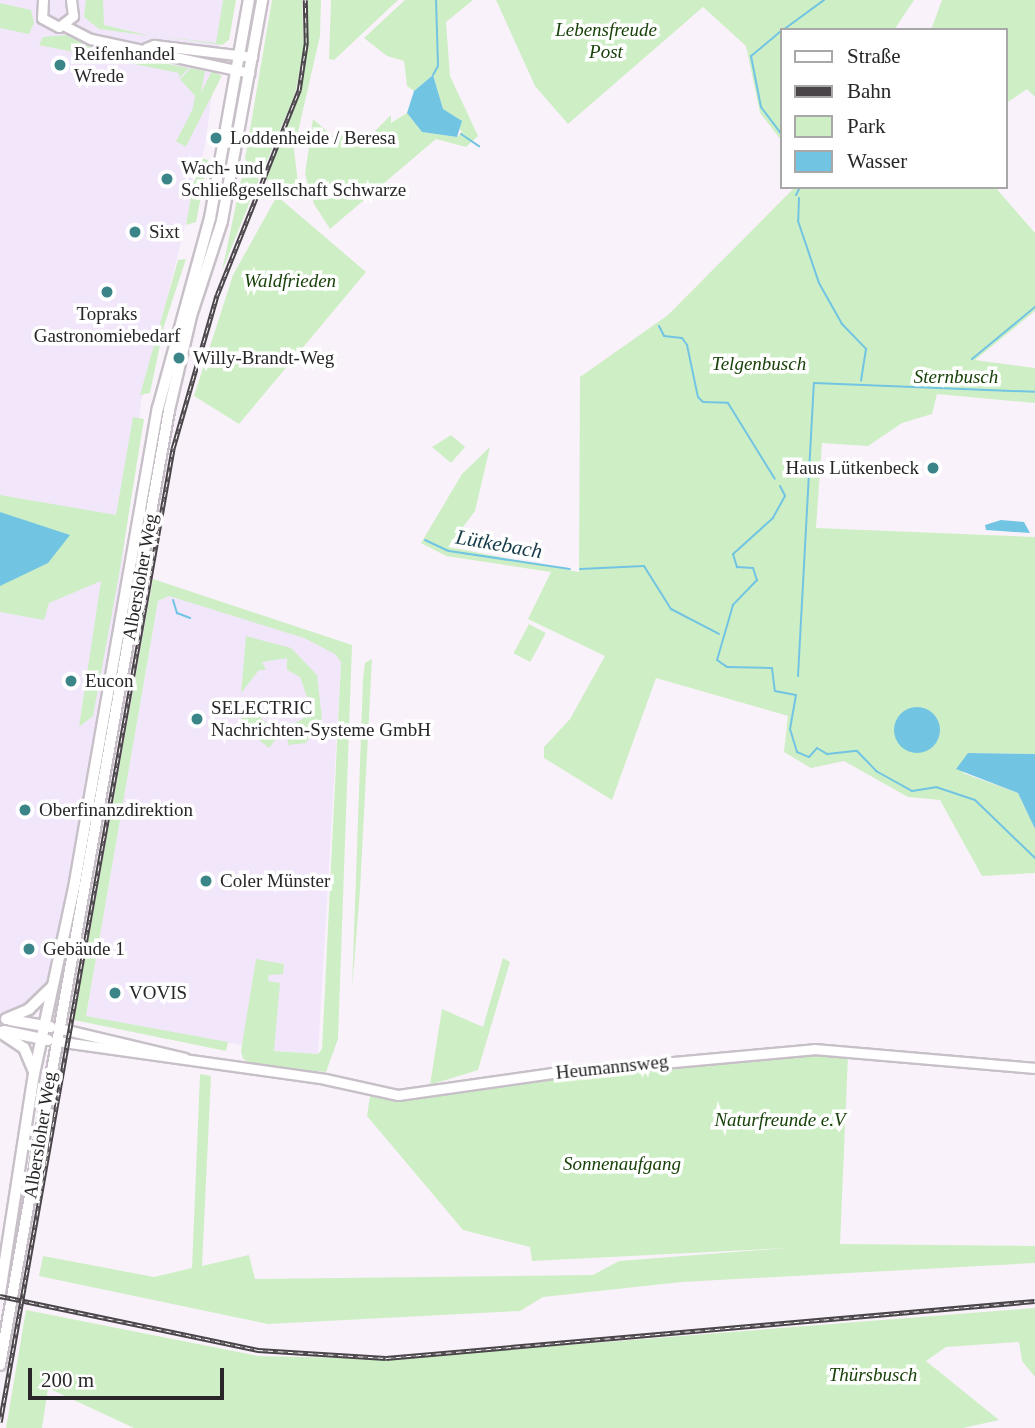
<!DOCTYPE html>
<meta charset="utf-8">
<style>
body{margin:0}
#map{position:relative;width:1035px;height:1428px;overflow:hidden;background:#faf2fa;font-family:Georgia,serif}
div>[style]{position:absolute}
.commercial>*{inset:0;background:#f2e6fa}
.green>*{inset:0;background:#ceefc5;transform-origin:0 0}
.water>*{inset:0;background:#72c4e3}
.round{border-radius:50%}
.stream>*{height:2px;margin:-1px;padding:0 1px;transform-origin:1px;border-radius:1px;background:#72c4e3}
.roads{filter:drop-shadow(2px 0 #c8c0c8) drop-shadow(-2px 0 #c8c0c8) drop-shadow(0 2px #c8c0c8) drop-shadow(0 -2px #c8c0c8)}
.tertiary>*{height:9px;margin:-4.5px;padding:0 4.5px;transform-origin:4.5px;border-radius:4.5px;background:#fff}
.secondary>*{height:10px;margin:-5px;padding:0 5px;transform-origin:5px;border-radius:5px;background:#fff}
.rail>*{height:4.5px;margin-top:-2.25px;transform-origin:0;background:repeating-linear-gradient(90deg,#fff 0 5px,#494549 0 10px);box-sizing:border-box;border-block:2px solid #494549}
.dots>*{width:19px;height:19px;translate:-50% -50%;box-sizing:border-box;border:4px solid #fff;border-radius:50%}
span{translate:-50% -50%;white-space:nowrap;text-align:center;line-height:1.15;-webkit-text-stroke:7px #fff;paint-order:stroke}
.park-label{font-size:19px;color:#184209;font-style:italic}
.poi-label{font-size:19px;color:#292629}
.left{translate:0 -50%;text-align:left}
.right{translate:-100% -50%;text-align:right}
.street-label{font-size:19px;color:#292629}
.water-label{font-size:21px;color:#143a47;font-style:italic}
.legend{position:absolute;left:780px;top:28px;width:228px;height:161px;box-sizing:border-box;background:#fff;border:2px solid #a9a8a9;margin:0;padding:9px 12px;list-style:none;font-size:21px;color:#292629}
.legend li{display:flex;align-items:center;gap:14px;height:35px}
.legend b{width:35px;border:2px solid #a9a8a9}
.scale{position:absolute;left:28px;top:1368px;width:196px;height:32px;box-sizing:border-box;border:4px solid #292629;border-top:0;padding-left:9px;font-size:21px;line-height:24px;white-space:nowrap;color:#292629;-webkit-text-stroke:5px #fff;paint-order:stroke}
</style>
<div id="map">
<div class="commercial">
<i style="clip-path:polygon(0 0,225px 0,205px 146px,141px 402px,113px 645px,48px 983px,22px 1009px,0 1013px)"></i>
<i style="clip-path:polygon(169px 595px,352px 645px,341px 662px,318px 1054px,274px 1051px,86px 1016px,158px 601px)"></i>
</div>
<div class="green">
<i style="clip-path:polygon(86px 0,103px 0,104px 25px,151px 36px,99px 29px,84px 17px)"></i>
<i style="clip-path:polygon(223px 0,236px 0,229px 40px,222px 45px,157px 36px,216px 43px)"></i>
<i style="clip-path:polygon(272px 0,302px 0,304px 46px,295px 94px,261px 175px,245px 159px)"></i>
<i style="clip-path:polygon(307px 0,321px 0,320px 36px,294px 149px,300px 201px,266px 179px,302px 89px)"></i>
<i style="clip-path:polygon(331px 0,398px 0,334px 60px,329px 59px)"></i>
<i style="clip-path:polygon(405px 0,473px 0,446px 22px,450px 76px,478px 136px,466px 147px,436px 139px,330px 229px,314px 204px,305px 174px,313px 119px,335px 138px,344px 127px,363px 143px,391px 115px,391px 123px,407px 113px,422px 132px,457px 137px,462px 132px,443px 109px,433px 75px,414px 91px,407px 86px,404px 61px,387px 56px,364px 38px)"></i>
<i style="clip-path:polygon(496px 0,914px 0,894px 30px,781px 30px,781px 140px,760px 113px,746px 46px,703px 7px,568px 124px,535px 86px)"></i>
<i style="clip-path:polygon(942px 0,1035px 0,1035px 97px,1027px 89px,1005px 104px,1005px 30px,931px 30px)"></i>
<i style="clip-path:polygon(0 3px,31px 10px,34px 23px,29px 34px,0 28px)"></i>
<i style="clip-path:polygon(66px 35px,99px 51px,189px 68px,179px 78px,179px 73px,39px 45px,43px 37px)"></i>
<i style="clip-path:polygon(191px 68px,205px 71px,194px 130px,189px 130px,195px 96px,180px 79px)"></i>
<i style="left:212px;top:71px;width:11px;height:79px;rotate:27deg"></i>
<i style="clip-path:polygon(198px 157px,208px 160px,196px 222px,186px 225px)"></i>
<i style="clip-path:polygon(246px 167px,259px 179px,222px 271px,243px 171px)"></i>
<i style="clip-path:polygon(795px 187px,995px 187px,1035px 233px,1035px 311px,975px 360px,1035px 368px,1035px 403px,937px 394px,932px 414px,902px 423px,868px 446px,822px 443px,816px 528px,1035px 537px,1035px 754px,968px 753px,963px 773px,1018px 793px,1035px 829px,1035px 873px,982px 876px,940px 800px,908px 797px,844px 761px,811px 768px,784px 752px,788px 716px,656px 678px,612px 800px,544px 758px,544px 747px,570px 719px,605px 656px,528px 619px,551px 572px,446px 556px,421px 543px,462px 474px,490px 447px,475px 511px,448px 547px,579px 572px,580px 377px,668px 315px)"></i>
<i style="clip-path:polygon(277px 196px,366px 272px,239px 424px,194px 396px,233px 275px)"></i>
<i style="clip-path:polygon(186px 259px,164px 326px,150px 393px,140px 395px,178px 260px)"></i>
<i style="clip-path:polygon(133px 417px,144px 419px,119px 575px,93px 716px,79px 727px,101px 581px,49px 603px,44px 620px,0 612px,0 495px,116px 515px)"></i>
<i style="clip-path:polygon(451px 435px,465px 447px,451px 463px,432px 447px)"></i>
<i style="clip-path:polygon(153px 579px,352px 645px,338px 1039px,326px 1072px,257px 1066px,243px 1059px,241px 1051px,256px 959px,284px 964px,283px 974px,269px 975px,268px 981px,280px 983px,274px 1051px,318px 1054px,322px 1049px,341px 662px,335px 654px,304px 638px,169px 596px,158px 601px,86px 1016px,228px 1042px,226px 1051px,74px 1020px)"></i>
<i style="clip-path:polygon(138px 605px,140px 606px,76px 973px,73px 972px)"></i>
<i style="left:529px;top:624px;width:19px;height:33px;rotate:28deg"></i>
<i style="clip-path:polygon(246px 636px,291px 648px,317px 675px,322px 718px,306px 743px,288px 745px,288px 727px,304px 718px,312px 697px,307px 697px,300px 677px,287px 670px,287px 658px,262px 662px,266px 670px,259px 670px,241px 693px)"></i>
<i style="clip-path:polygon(372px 659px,360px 890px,352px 989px,363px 679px,365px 663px)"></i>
<i style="clip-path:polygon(253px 710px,267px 724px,285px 727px,269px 748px,242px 726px,241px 716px)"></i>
<i style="clip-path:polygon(503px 958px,510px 962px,478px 1070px,430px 1085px,442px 1009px,483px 1027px)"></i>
<i style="clip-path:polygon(769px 1055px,848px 1056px,840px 1244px,1035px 1246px,1035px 1263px,682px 1282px,543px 1297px,520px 1311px,268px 1324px,39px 1276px,43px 1256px,154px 1277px,192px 1268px,200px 1074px,211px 1076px,202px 1266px,249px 1255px,255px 1279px,593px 1275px,619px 1261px,788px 1248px,532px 1261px,530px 1247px,463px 1230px,367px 1116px,370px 1096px,404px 1101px,552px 1078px)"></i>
<i style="clip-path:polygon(1035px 1308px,1035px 1377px,1022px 1361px,1019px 1342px,946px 1347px,926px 1361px,999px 1420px,963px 1428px,134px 1428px,48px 1388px,42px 1428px,6px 1428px,26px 1310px,258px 1356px,391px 1359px)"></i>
</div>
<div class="water">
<i style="clip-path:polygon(433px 75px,443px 109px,462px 121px,457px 137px,422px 132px,407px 113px,414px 91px)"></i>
<i style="clip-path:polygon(0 512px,70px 535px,48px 563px,0 586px)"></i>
<i style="clip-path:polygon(1001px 520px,1024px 522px,1030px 533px,986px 530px,985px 525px)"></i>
<i class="round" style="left:894px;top:707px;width:46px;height:46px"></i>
<i style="clip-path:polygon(968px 753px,1035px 754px,1035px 829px,1018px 793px,956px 769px)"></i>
</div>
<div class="stream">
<i style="left:783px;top:30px;width:51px;rotate:-36.2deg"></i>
<i style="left:781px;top:31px;width:39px;rotate:140deg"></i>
<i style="left:751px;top:56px;width:52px;rotate:78.9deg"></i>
<i style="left:761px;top:107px;width:34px;rotate:53deg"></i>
<i style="left:433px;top:75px;width:10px;rotate:-61deg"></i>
<i style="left:438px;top:66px;width:66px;rotate:-91.7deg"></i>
<i style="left:461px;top:134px;width:22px;rotate:34deg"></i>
<i style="left:796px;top:195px;width:9px;rotate:-63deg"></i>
<i style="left:799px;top:198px;width:23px;rotate:92deg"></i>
<i style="left:798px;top:221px;width:65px;rotate:71.3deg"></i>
<i style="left:819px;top:283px;width:47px;rotate:60.7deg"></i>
<i style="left:842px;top:324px;width:35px;rotate:46deg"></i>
<i style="left:866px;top:349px;width:32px;rotate:99deg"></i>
<i style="left:659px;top:326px;width:11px;rotate:63deg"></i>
<i style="left:664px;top:336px;width:18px;rotate:6deg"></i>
<i style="left:682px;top:338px;width:9px;rotate:54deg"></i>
<i style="left:687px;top:345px;width:53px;rotate:78.1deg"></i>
<i style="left:698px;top:397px;width:7px;rotate:45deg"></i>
<i style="left:703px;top:402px;width:25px;rotate:2deg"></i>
<i style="left:728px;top:403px;width:89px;rotate:58.3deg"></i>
<i style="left:972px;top:359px;width:82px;rotate:-39.5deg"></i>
<i style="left:780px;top:486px;width:11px;rotate:63deg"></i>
<i style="left:785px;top:496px;width:25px;rotate:119deg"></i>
<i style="left:773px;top:518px;width:54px;rotate:138deg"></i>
<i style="left:733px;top:554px;width:14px;rotate:73deg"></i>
<i style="left:737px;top:567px;width:16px;rotate:4deg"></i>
<i style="left:753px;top:568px;width:13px;rotate:72deg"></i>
<i style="left:757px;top:580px;width:35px;rotate:134deg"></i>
<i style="left:733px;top:605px;width:57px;rotate:106.2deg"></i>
<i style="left:717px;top:660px;width:12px;rotate:35deg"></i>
<i style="left:727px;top:667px;width:45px;rotate:1.3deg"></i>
<i style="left:772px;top:668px;width:23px;rotate:83deg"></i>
<i style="left:775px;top:691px;width:21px;rotate:11deg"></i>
<i style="left:796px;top:695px;width:35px;rotate:100deg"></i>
<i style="left:790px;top:729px;width:24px;rotate:73deg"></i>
<i style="left:797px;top:752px;width:13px;rotate:23deg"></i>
<i style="left:809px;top:757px;width:12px;rotate:-48deg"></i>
<i style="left:817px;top:748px;width:12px;rotate:31deg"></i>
<i style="left:827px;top:754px;width:30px;rotate:-6deg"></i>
<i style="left:857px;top:751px;width:28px;rotate:46deg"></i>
<i style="left:876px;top:771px;width:41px;rotate:29.1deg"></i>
<i style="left:912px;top:791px;width:24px;rotate:-9deg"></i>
<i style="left:936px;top:787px;width:41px;rotate:18.4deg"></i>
<i style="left:975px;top:800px;width:83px;rotate:44deg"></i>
<i style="left:425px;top:540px;width:26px;rotate:25deg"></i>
<i style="left:449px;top:551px;width:122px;rotate:8.5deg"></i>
<i style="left:580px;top:569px;width:64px;rotate:-2.7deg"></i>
<i style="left:644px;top:566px;width:51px;rotate:57.9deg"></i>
<i style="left:671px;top:609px;width:54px;rotate:27.5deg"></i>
<i style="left:173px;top:600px;width:14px;rotate:73deg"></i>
<i style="left:177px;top:613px;width:14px;rotate:21deg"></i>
<i style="left:798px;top:676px;width:293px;rotate:-86.9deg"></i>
<i style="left:814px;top:383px;width:221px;rotate:2.3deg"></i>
</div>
<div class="roads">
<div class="tertiary">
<i style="left:43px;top:0;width:18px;rotate:93deg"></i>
<i style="left:42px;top:18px;width:19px;rotate:28deg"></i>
<i style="left:59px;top:27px;width:18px;rotate:-38deg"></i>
<i style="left:73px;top:16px;width:16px;rotate:-97deg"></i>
<i style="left:65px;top:26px;width:29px;rotate:27deg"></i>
<i style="left:91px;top:39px;width:162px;rotate:12.1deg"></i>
<i style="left:146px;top:48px;width:9px;rotate:-21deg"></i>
<i style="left:154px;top:45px;width:99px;rotate:7deg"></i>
<i style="left:58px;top:1028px;width:130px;rotate:13.3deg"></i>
<i style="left:56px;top:1041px;width:272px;rotate:8deg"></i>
<i style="left:325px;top:1079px;width:75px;rotate:12.4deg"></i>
<i style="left:398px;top:1095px;width:156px;rotate:-8.1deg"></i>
<i style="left:552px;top:1073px;width:263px;rotate:-5.2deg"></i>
<i style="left:814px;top:1049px;width:222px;rotate:4.9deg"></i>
</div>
<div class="secondary">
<i style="left:6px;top:1019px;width:25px;rotate:-23deg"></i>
<i style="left:29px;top:1009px;width:32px;rotate:-44deg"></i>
<i style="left:10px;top:1020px;width:41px;rotate:9.9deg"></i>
<i style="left:4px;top:1031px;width:45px;rotate:11.6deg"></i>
<i style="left:0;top:1032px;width:29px;rotate:34deg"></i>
<i style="left:24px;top:1048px;width:23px;rotate:67deg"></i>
<i style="left:0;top:1293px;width:222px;rotate:-81.2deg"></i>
<i style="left:34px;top:1074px;width:196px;rotate:-77.9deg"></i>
<i style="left:75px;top:882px;width:481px;rotate:-80.1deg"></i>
<i style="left:158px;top:408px;width:197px;rotate:-74.7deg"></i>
<i style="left:210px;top:218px;width:221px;rotate:-79.9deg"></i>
<i style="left:0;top:1365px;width:970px;rotate:-79.96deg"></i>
<i style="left:169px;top:410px;width:97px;rotate:-76.8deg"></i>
<i style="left:191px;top:316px;width:100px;rotate:-71.9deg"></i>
<i style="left:222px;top:221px;width:225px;rotate:-79.7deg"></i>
</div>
</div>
<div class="rail">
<i style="left:0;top:1296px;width:264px;rotate:11.8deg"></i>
<i style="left:258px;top:1350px;width:128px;rotate:3.6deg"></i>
<i style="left:386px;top:1358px;width:651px;rotate:-5.02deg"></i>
<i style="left:0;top:1422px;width:989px;rotate:-79.93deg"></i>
<i style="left:173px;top:448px;width:159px;rotate:-74deg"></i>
<i style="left:217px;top:295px;width:221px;rotate:-68.2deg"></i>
<i style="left:299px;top:90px;width:48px;rotate:-81.5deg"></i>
<i style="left:306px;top:43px;width:43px;rotate:-91.3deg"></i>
</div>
<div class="dots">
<i style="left:60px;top:65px;background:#3b8488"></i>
<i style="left:216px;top:138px;background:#3b8488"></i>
<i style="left:167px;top:179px;background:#3b8488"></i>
<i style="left:135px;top:232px;background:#3b8488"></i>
<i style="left:107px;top:292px;background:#3b8488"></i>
<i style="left:179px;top:358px;background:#3b8488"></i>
<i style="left:933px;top:468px;background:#3b8488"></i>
<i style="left:71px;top:681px;background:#3b8488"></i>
<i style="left:197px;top:719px;background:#3b8488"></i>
<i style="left:25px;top:810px;background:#3b8488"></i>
<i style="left:206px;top:881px;background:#3b8488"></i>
<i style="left:29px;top:949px;background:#3b8488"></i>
<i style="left:115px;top:993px;background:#3b8488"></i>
</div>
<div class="park-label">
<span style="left:606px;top:41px">Lebensfreude<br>Post</span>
<span style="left:290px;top:281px">Waldfrieden</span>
<span style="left:759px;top:364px">Telgenbusch</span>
<span style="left:956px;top:377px">Sternbusch</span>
<span style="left:780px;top:1120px">Naturfreunde e.V</span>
<span style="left:622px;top:1164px">Sonnenaufgang</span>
<span style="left:873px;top:1375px">Thürsbusch</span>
</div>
<div class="poi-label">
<span class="left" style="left:74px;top:65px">Reifenhandel<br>Wrede</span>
<span class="left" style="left:230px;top:138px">Loddenheide / Beresa</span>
<span class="left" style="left:181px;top:179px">Wach- und<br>Schließgesellschaft Schwarze</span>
<span class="left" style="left:149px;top:232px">Sixt</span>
<span style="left:107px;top:325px">Topraks<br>Gastronomiebedarf</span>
<span class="left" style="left:193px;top:358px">Willy-Brandt-Weg</span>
<span class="right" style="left:919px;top:468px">Haus Lütkenbeck</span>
<span class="left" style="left:85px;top:681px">Eucon</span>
<span class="left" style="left:211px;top:719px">SELECTRIC<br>Nachrichten-Systeme GmbH</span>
<span class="left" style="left:39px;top:810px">Oberfinanzdirektion</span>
<span class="left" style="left:220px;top:881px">Coler Münster</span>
<span class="left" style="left:43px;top:949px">Gebäude 1</span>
<span class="left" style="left:129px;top:993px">VOVIS</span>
</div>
<div class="street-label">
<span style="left:140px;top:577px;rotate:-80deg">Albersloher Weg</span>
<span style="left:612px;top:1067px;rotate:-6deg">Heumannsweg</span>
<span style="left:40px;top:1135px;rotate:-81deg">Albersloher Weg</span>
</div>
<div class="water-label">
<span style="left:499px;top:544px;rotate:10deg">Lütkebach</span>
</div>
<ul class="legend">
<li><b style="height:9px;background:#fff"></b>Straße</li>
<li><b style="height:9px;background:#494549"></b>Bahn</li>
<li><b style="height:19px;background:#ceefc5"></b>Park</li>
<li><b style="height:19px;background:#72c4e3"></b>Wasser</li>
</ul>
<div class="scale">200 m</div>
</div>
